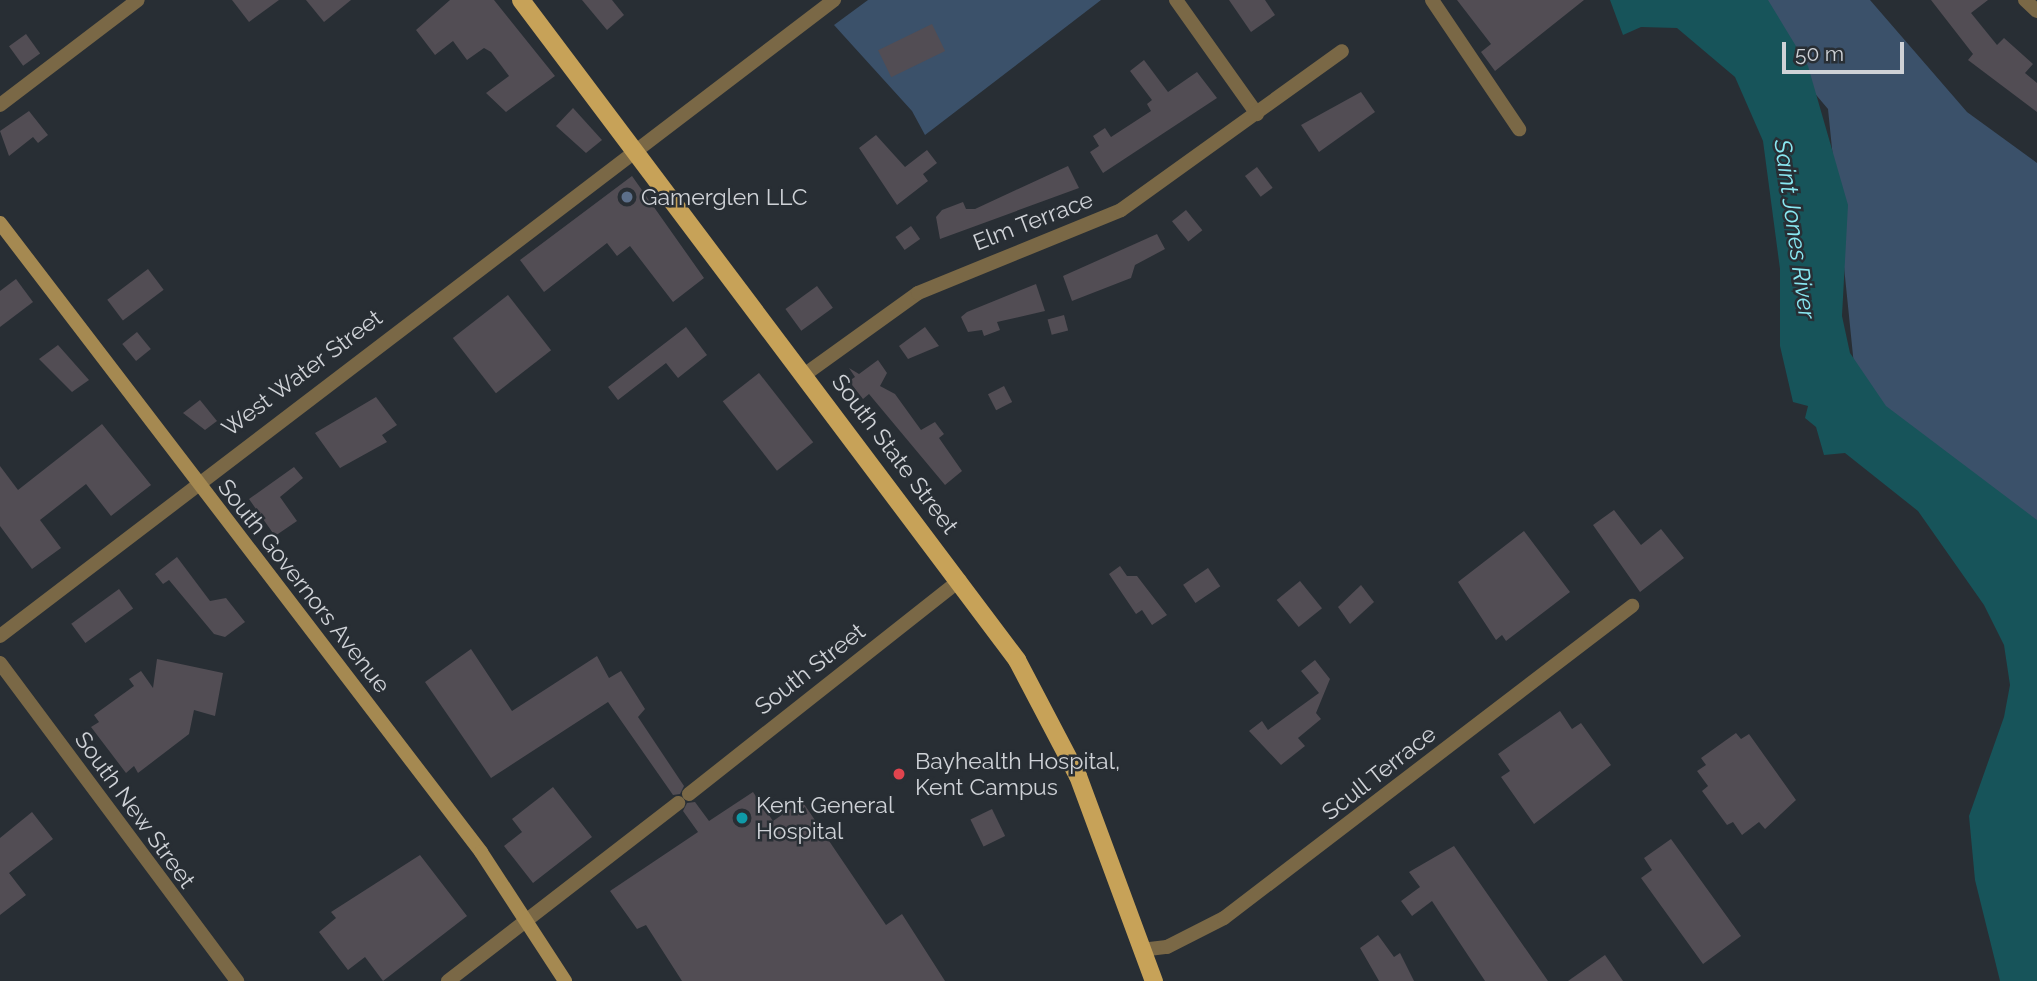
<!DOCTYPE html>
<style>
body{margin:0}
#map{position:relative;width:2037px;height:981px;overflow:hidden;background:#282e34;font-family:Raleway,sans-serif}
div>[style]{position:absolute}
.green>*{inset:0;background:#3b516a}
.water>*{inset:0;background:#17545a}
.building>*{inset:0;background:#524d54;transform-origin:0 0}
.minor>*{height:14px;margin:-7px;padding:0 7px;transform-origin:7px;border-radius:7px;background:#7a6846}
.tertiary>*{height:14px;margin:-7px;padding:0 7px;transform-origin:7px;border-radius:7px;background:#7a6846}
.secondary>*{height:14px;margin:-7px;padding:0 7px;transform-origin:7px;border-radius:7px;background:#a58951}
.primary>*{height:18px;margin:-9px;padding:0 9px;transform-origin:9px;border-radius:9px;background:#c7a258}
.dots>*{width:19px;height:19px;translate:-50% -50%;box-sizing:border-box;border:4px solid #282e34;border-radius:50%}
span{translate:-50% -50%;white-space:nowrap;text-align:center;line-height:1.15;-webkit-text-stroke:5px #282e34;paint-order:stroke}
.poi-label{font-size:23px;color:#cfd2d7}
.left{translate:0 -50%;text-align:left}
.street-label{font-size:23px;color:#cfd2d7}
.water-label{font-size:24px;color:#89e8f2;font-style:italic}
.scale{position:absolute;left:1782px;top:42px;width:122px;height:32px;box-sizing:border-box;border:4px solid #cfd2d7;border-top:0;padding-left:9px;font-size:21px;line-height:24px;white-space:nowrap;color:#cfd2d7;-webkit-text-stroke:5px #282e34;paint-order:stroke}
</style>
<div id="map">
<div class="green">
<i style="clip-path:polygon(868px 0,1101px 0,925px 135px,912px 111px,834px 25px)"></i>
<i style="clip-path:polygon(1736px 0,1870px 0,1967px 112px,2037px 163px,2037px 565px,1856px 385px,1828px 109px)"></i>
</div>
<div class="water">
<i style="clip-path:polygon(1610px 0,1768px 0,1808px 66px,1848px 205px,1842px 316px,1850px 353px,1886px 406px,2037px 520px,2037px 981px,2000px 981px,1975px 880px,1969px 816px,2004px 717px,2010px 685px,2004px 645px,1984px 605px,1918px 511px,1845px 453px,1824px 455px,1816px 427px,1805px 418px,1808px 406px,1793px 402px,1780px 346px,1780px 269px,1763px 141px,1735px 77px,1677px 28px,1641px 27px,1623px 35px)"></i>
</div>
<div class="building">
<i style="clip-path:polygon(232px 0,279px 0,249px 22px)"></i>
<i style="clip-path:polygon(306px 0,351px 0,324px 22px)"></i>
<i style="clip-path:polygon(450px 0,494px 0,555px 76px,506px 112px,486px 93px,509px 76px,491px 52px,484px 48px,467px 60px,453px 41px,435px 55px,416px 30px)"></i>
<i style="clip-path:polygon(582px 0,612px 0,624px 15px,607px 30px)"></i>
<i style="clip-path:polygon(1229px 0,1265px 0,1275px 15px,1251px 32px)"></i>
<i style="clip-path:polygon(1457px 0,1584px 0,1495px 71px,1481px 52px,1491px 44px)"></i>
<i style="clip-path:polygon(1931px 0,1988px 0,1971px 13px,1997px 45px,2004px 38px,2033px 64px,2025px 73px,2037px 83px,2037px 112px,1968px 60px,1973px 54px)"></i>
<i style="left:932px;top:24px;width:30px;height:60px;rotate:64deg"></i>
<i style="left:26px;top:34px;width:24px;height:21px;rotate:54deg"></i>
<i style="clip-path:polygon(1144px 60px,1168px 92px,1197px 72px,1217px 98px,1103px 173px,1090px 152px,1099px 146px,1093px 136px,1105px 128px,1111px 137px,1151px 111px,1147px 104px,1152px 100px,1130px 71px)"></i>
<i style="clip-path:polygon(1361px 92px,1375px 112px,1319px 152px,1301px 125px)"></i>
<i style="clip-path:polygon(573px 108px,602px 140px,586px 153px,556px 126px)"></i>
<i style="clip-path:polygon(29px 111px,48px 135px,38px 143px,33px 137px,9px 156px,0 131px)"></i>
<i style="clip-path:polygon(876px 135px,905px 167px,927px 150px,937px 163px,923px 174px,928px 181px,897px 205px,859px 148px)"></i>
<i style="clip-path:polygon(1068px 166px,1079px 188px,940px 239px,936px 217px,942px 210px,963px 202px,966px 209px,975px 209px)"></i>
<i style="left:1257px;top:167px;width:26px;height:15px;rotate:53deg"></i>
<i style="clip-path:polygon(632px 176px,704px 278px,673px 302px,630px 246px,617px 256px,607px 243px,544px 292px,520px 260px)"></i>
<i style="left:1186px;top:210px;width:26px;height:18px;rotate:51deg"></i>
<i style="left:911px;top:226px;width:16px;height:19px;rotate:55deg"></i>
<i style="clip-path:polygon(1157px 234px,1165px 249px,1135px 265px,1131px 278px,1072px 301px,1063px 276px)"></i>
<i style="left:148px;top:269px;width:26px;height:51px;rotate:53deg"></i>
<i style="clip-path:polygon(16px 279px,33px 302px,0 327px,0 291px)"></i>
<i style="clip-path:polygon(1036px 284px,1045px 311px,997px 322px,1000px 330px,984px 336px,982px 330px,968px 332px,961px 317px,967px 312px)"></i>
<i style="left:817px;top:286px;width:27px;height:39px;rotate:54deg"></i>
<i style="left:508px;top:295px;width:70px;height:70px;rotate:52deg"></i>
<i style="left:1064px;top:315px;width:16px;height:17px;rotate:75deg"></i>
<i style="clip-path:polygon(686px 327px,707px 355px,678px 378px,666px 363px,618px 400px,608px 387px)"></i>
<i style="clip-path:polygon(925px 327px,939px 346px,908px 359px,899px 346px)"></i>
<i style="left:137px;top:332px;width:22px;height:19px;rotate:51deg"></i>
<i style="clip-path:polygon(58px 345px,89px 380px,72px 392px,39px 359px)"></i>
<i style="clip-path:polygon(878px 360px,887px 373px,880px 386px,895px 394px,921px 430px,935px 422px,944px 434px,939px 438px,962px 471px,945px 485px,869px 394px,863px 399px,849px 381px,855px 377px,849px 368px,859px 374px)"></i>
<i style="left:759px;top:373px;width:88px;height:46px;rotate:52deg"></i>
<i style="left:1004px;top:386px;width:18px;height:18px;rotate:63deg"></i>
<i style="clip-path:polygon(376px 397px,397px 425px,382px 435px,387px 442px,340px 468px,315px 433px)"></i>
<i style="clip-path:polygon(200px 400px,217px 421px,205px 430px,183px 413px)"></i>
<i style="clip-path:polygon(102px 424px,151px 485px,111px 516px,86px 484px,40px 520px,61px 548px,32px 569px,0 526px,0 466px,18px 490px)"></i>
<i style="clip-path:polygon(294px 467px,303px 478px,280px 497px,297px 521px,275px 536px,249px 499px)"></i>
<i style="clip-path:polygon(1614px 510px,1641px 545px,1661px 529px,1684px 558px,1640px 592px,1593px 525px)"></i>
<i style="clip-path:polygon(1524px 531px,1570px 592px,1506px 641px,1502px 635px,1496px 640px,1458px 582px)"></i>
<i style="clip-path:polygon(177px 557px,210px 601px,226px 598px,245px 622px,225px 637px,214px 634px,169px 580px,163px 584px,155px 574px)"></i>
<i style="clip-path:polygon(1120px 566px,1127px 576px,1137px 576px,1167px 615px,1152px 625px,1142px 610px,1136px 614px,1109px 574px)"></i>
<i style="left:1208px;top:568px;width:22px;height:30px;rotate:56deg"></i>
<i style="left:1300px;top:581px;width:35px;height:30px;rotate:51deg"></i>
<i style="clip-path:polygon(1361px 585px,1374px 602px,1350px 624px,1338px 607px)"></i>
<i style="left:119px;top:589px;width:24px;height:59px;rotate:54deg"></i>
<i style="clip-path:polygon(471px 649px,512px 711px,597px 656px,609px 678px,621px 671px,645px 709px,638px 717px,684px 786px,680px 794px,673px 795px,608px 702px,491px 778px,425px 682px)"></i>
<i style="clip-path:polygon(157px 659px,223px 673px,215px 716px,194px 710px,189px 734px,138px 773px,134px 766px,126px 773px,91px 727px,99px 722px,94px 715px,134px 686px,129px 679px,141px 671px,153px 688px)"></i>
<i style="clip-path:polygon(1315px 660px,1330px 679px,1316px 713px,1321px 719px,1298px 738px,1305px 746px,1281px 765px,1249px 731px,1262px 721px,1268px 730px,1319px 693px,1301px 671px)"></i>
<i style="clip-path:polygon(1560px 711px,1572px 729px,1581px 723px,1611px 765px,1534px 824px,1501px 777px,1510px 771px,1498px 754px)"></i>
<i style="clip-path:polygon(1736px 733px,1741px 739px,1749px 734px,1796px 800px,1765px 829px,1759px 822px,1742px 835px,1733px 822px,1727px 825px,1702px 791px,1708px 786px,1697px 771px,1706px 765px,1701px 758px)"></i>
<i style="clip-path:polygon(553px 787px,592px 837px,533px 883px,504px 846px,522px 832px,512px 819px)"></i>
<i style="clip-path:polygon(753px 792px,773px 821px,802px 801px,886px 925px,902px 914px,945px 981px,682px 981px,646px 925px,637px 929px,610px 891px,698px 832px,683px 811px,687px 803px,695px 802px,709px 821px)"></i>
<i style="left:992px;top:809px;width:30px;height:24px;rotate:64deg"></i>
<i style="clip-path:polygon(32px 812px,53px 839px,9px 873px,26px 895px,0 915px,0 838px)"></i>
<i style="clip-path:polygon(1671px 839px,1741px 936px,1703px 964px,1641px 878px,1652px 870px,1644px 858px)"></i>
<i style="clip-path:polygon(1454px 846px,1477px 879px,1548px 981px,1485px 981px,1432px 901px,1412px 916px,1401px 901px,1420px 887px,1409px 872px)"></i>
<i style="clip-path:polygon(420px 855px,467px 916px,383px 981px,365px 957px,348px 970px,319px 932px,336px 918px,331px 912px)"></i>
<i style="clip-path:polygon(1378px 935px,1394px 957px,1400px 953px,1414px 981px,1379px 981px,1360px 948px)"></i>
<i style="clip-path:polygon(1605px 955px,1623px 981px,1568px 981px)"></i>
</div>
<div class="minor">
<i style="left:1176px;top:0;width:140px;rotate:54.6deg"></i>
<i style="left:1432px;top:0;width:156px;rotate:56deg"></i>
<i style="left:2025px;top:0;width:16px;rotate:43deg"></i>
<i style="left:0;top:105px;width:173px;rotate:-37.3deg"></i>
<i style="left:804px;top:375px;width:140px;rotate:-35.7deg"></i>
<i style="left:918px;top:293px;width:219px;rotate:-22.2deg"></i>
<i style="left:1121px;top:210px;width:272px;rotate:-35.7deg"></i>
<i style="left:0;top:663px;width:397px;rotate:53.3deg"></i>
<i style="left:689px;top:794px;width:345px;rotate:-38.3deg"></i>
<i style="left:1141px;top:950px;width:26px;rotate:-7deg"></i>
<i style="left:1167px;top:947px;width:64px;rotate:-27deg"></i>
<i style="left:1224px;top:918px;width:514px;rotate:-37.41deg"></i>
<i style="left:448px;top:981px;width:291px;rotate:-37.7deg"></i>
</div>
<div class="tertiary">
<i style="left:0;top:636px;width:1049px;rotate:-37.33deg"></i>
</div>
<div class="secondary">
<i style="left:0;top:223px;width:792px;rotate:52.59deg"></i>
<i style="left:481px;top:852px;width:154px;rotate:56.9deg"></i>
</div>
<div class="primary">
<i style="left:521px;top:0;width:826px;rotate:53.07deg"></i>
<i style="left:1017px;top:660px;width:131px;rotate:62.3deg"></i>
<i style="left:1078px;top:776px;width:219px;rotate:69.7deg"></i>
</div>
<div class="dots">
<i style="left:627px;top:197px;background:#5c6f8a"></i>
<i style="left:899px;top:774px;background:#e0444e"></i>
<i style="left:742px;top:818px;background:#0f9aa8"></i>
</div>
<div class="poi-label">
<span class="left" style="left:641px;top:197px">Gamerglen LLC</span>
<span class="left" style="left:915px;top:774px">Bayhealth Hospital,<br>Kent Campus</span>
<span class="left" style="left:756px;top:818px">Kent General<br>Hospital</span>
</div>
<div class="street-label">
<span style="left:1033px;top:221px;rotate:-21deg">Elm Terrace</span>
<span style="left:302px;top:373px;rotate:-37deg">West Water Street</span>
<span style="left:895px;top:454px;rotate:53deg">South State Street</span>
<span style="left:304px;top:586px;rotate:52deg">South Governors Avenue</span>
<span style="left:810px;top:669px;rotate:-38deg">South Street</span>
<span style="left:1379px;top:773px;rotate:-38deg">Scull Terrace</span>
<span style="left:135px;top:810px;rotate:54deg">South New Street</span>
</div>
<div class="water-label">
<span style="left:1795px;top:229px;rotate:82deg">Saint Jones River</span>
</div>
<div class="scale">50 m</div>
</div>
